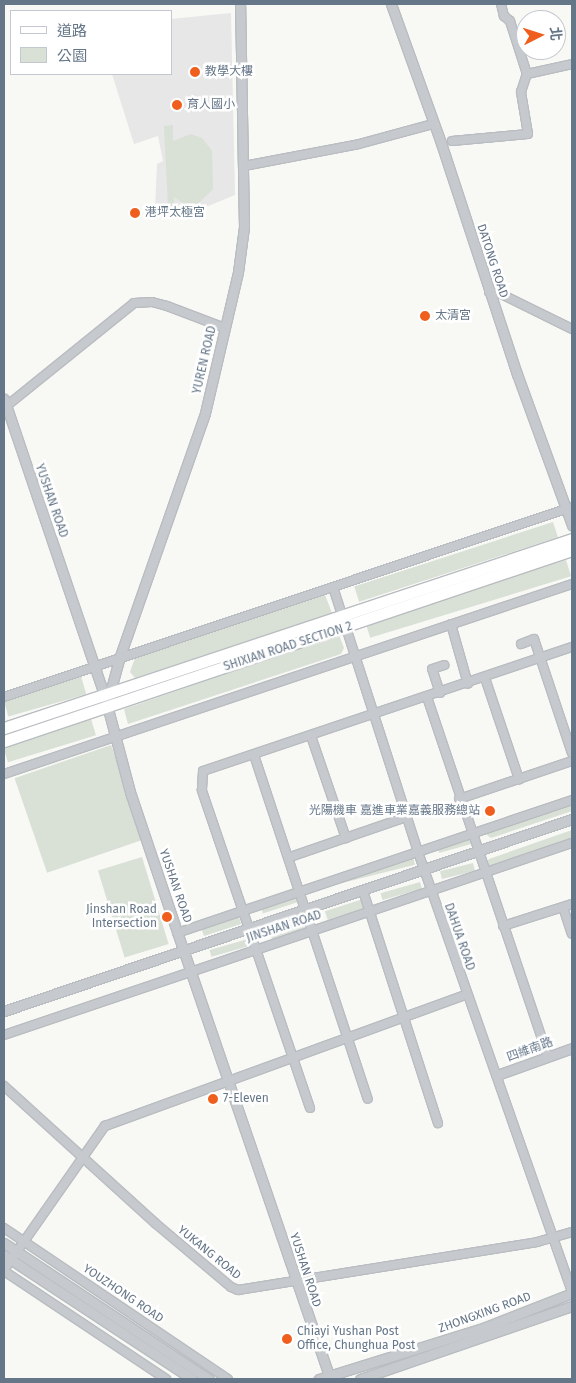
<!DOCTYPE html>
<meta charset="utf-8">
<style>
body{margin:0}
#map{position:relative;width:576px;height:1383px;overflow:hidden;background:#f8f8f5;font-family:"Fira Sans","Noto Sans TC",sans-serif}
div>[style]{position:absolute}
.built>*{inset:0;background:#e6e7e6}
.green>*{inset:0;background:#d9e0d6;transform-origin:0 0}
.roads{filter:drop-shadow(1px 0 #b9bdc1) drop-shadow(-1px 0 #b9bdc1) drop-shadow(0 1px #b9bdc1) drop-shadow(0 -1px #b9bdc1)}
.minor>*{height:8px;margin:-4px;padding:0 4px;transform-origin:4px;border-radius:4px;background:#c6c9cd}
.tertiary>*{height:9px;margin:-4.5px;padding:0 4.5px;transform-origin:4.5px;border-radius:4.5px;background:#c6c9cd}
.primary>*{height:11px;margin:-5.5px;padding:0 5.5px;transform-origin:5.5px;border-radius:5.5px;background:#fff}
.dots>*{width:14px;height:14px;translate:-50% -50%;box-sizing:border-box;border:2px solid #fff;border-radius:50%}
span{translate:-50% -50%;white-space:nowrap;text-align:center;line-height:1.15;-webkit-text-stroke:5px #fff;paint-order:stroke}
.poi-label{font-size:12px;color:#657688}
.left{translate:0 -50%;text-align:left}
.right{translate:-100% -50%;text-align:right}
.street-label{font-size:12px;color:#657688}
.frame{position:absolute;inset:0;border:5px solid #657688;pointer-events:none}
.legend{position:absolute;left:10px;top:10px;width:162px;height:65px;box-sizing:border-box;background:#fff;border:1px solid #c1c8cf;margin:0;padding:6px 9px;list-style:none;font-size:15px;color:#657688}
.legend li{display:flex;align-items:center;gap:10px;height:25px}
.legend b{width:25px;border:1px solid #c1c8cf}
.north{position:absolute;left:516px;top:10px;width:50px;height:50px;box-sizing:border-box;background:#fff;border:1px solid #c1c8cf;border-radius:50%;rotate:85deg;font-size:14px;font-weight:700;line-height:20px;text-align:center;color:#657688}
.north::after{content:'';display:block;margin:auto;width:18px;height:22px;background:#f05e1d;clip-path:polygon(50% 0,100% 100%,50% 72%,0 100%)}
</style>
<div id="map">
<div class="built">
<i style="clip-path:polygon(231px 13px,235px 195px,208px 206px,155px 208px,157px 164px,163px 161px,158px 136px,134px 144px,112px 74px,171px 74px,171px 19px)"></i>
</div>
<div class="green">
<i style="clip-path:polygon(173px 125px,173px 141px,191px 134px,202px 138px,212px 151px,213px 189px,197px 205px,184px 204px,174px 197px,174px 207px,168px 207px,164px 126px)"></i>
<i style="left:553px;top:522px;width:16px;height:209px;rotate:72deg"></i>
<i style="left:566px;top:560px;width:17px;height:210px;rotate:73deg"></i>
<i style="clip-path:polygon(325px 595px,332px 613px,135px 678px,130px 672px,135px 658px)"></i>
<i style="clip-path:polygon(339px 635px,344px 648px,341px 654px,128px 724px,124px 709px)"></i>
<i style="left:81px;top:676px;width:19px;height:81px;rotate:74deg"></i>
<i style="left:91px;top:719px;width:17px;height:92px;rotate:73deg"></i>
<i style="left:111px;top:745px;width:100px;height:102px;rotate:71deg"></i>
<i style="clip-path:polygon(572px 801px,572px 811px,491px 838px,487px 835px,486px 831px)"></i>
<i style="clip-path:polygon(572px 830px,572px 839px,491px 867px,486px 863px,489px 859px)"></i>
<i style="left:470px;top:837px;width:7px;height:34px;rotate:74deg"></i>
<i style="left:142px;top:857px;width:91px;height:46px;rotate:73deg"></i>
<i style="left:413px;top:857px;width:8px;height:102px;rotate:76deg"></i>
<i style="left:473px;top:863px;width:8px;height:34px;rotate:76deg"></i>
<i style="left:420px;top:882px;width:7px;height:41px;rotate:74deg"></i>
<i style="left:300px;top:895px;width:6px;height:41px;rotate:72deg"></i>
<i style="left:363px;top:899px;width:9px;height:40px;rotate:72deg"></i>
<i style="clip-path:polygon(239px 917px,241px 924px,204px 936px,201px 928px)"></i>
<i style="left:306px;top:919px;width:9px;height:39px;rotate:69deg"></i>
<i style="left:248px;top:939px;width:7px;height:40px;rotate:74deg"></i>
</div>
<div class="roads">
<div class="minor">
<i style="left:527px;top:74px;width:46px;rotate:-12.5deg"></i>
<i style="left:452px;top:141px;width:76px;rotate:-5.3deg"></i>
<i style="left:528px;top:134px;width:43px;rotate:-99.5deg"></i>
<i style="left:521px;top:92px;width:19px;rotate:-72deg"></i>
<i style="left:527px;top:74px;width:56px;rotate:-107.8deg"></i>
<i style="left:510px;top:21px;width:8px;rotate:-140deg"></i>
<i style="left:504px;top:16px;width:12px;rotate:-104deg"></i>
<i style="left:244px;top:166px;width:117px;rotate:-10.8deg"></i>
<i style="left:359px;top:144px;width:77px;rotate:-15.1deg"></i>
<i style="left:489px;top:292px;width:12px;rotate:9deg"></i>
<i style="left:501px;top:294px;width:79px;rotate:26.2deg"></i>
<i style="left:4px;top:408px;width:167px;rotate:-38.9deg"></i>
<i style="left:134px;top:303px;width:18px;rotate:-3deg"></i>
<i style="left:152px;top:302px;width:16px;rotate:15deg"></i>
<i style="left:167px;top:306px;width:62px;rotate:20.8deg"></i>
<i style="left:333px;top:587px;width:278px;rotate:72.2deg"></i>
<i style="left:418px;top:852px;width:465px;rotate:70.7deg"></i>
<i style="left:451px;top:624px;width:62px;rotate:74.2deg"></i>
<i style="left:521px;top:644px;width:14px;rotate:-21deg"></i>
<i style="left:534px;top:639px;width:120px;rotate:71.6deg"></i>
<i style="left:485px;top:678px;width:107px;rotate:71.4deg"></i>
<i style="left:440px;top:693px;width:25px;rotate:-108deg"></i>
<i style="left:432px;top:669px;width:13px;rotate:-18deg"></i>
<i style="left:4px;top:697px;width:599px;rotate:-18.5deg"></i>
<i style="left:427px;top:697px;width:379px;rotate:71.4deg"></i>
<i style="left:311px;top:736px;width:108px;rotate:71.1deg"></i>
<i style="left:254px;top:755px;width:362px;rotate:71.7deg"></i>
<i style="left:4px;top:774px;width:599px;rotate:-18.5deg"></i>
<i style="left:459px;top:799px;width:119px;rotate:-18.6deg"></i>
<i style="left:290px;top:857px;width:123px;rotate:-19deg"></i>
<i style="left:363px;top:891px;width:244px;rotate:72.1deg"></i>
<i style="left:563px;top:907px;width:28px;rotate:72deg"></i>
<i style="left:503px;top:926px;width:72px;rotate:-17.7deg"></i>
<i style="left:177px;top:933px;width:417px;rotate:-18.6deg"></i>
<i style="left:4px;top:1035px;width:600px;rotate:-18.68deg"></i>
<i style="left:4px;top:1086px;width:204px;rotate:42.2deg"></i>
<i style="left:155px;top:1223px;width:99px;rotate:40.1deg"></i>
<i style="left:231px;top:1287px;width:8px;rotate:23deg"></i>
<i style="left:238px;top:1290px;width:303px;rotate:-9.1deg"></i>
<i style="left:537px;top:1242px;width:36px;rotate:-16deg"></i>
<i style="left:310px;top:1108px;width:336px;rotate:-108.8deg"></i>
<i style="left:202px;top:790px;width:19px;rotate:-87deg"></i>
<i style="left:203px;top:771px;width:389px;rotate:-18.6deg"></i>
<i style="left:4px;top:1228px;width:270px;rotate:34deg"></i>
<i style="left:4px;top:1270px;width:176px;rotate:-55deg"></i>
<i style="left:105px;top:1126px;width:385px;rotate:-20deg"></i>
<i style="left:4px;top:1271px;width:195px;rotate:33.7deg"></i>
</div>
<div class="tertiary">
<i style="left:391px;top:4px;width:148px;rotate:70.2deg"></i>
<i style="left:441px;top:143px;width:243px;rotate:71.8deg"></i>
<i style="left:517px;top:374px;width:161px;rotate:70deg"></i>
<i style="left:4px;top:399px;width:311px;rotate:71.3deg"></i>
<i style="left:104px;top:694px;width:101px;rotate:75.1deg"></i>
<i style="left:130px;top:792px;width:169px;rotate:71.4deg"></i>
<i style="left:184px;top:952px;width:451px;rotate:71.1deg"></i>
<i style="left:109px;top:696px;width:41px;rotate:-74.6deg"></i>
<i style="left:120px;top:656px;width:257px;rotate:-70.7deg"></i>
<i style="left:205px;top:413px;width:145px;rotate:-76.8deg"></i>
<i style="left:238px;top:272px;width:45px;rotate:-82.4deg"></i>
<i style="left:244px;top:227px;width:223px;rotate:-91deg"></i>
<i style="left:4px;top:1011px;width:600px;rotate:-18.68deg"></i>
<i style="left:497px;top:1075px;width:80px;rotate:-19.8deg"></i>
<i style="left:4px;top:1243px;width:246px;rotate:33.6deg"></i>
<i style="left:4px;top:1255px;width:225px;rotate:33.4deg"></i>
<i style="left:319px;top:1379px;width:172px;rotate:-17.3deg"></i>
<i style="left:483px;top:1328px;width:96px;rotate:-21.5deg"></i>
<i style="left:360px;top:1379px;width:224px;rotate:-19deg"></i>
</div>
<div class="primary">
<i style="left:4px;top:728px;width:599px;rotate:-18.4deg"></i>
<i style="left:4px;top:741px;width:599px;rotate:-18.59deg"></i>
</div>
</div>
<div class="dots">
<i style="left:195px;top:72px;background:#f05e1d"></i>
<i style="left:177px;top:105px;background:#f05e1d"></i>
<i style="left:135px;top:213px;background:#f05e1d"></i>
<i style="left:425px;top:316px;background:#f05e1d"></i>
<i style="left:490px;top:811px;background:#f05e1d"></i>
<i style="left:167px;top:917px;background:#f05e1d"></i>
<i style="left:213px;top:1099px;background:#f05e1d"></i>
<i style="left:287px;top:1339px;background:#f05e1d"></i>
</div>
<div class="poi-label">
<span class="left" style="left:205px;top:72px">教學大樓</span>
<span class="left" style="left:187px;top:105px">育人國小</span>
<span class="left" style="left:145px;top:213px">港坪太極宮</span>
<span class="left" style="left:435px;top:316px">太清宮</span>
<span class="right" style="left:480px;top:811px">光陽機車 嘉進車業嘉義服務總站</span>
<span class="right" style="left:157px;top:917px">Jinshan Road<br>Intersection</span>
<span class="left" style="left:223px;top:1099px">7-Eleven</span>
<span class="left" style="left:297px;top:1339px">Chiayi Yushan Post<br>Office, Chunghua Post</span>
</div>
<div class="street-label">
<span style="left:492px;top:261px;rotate:72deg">DATONG ROAD</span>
<span style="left:205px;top:360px;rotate:-77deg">YUREN ROAD</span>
<span style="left:51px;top:501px;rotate:71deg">YUSHAN ROAD</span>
<span style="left:288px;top:647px;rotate:-18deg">SHIXIAN ROAD SECTION 2</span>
<span style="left:175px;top:886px;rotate:71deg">YUSHAN ROAD</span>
<span style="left:284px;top:927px;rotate:-18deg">JINSHAN ROAD</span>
<span style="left:459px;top:937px;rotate:71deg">DAHUA ROAD</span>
<span style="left:530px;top:1050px;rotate:-20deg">四維南路</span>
<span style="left:209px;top:1253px;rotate:39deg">YUKANG ROAD</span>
<span style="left:305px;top:1270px;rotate:72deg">YUSHAN ROAD</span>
<span style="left:123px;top:1294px;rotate:34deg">YOUZHONG ROAD</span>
<span style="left:485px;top:1313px;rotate:-20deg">ZHONGXING ROAD</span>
</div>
<div class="frame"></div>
<ul class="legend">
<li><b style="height:6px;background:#fff"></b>道路</li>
<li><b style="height:14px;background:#d9e0d6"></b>公園</li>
</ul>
<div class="north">北</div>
</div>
